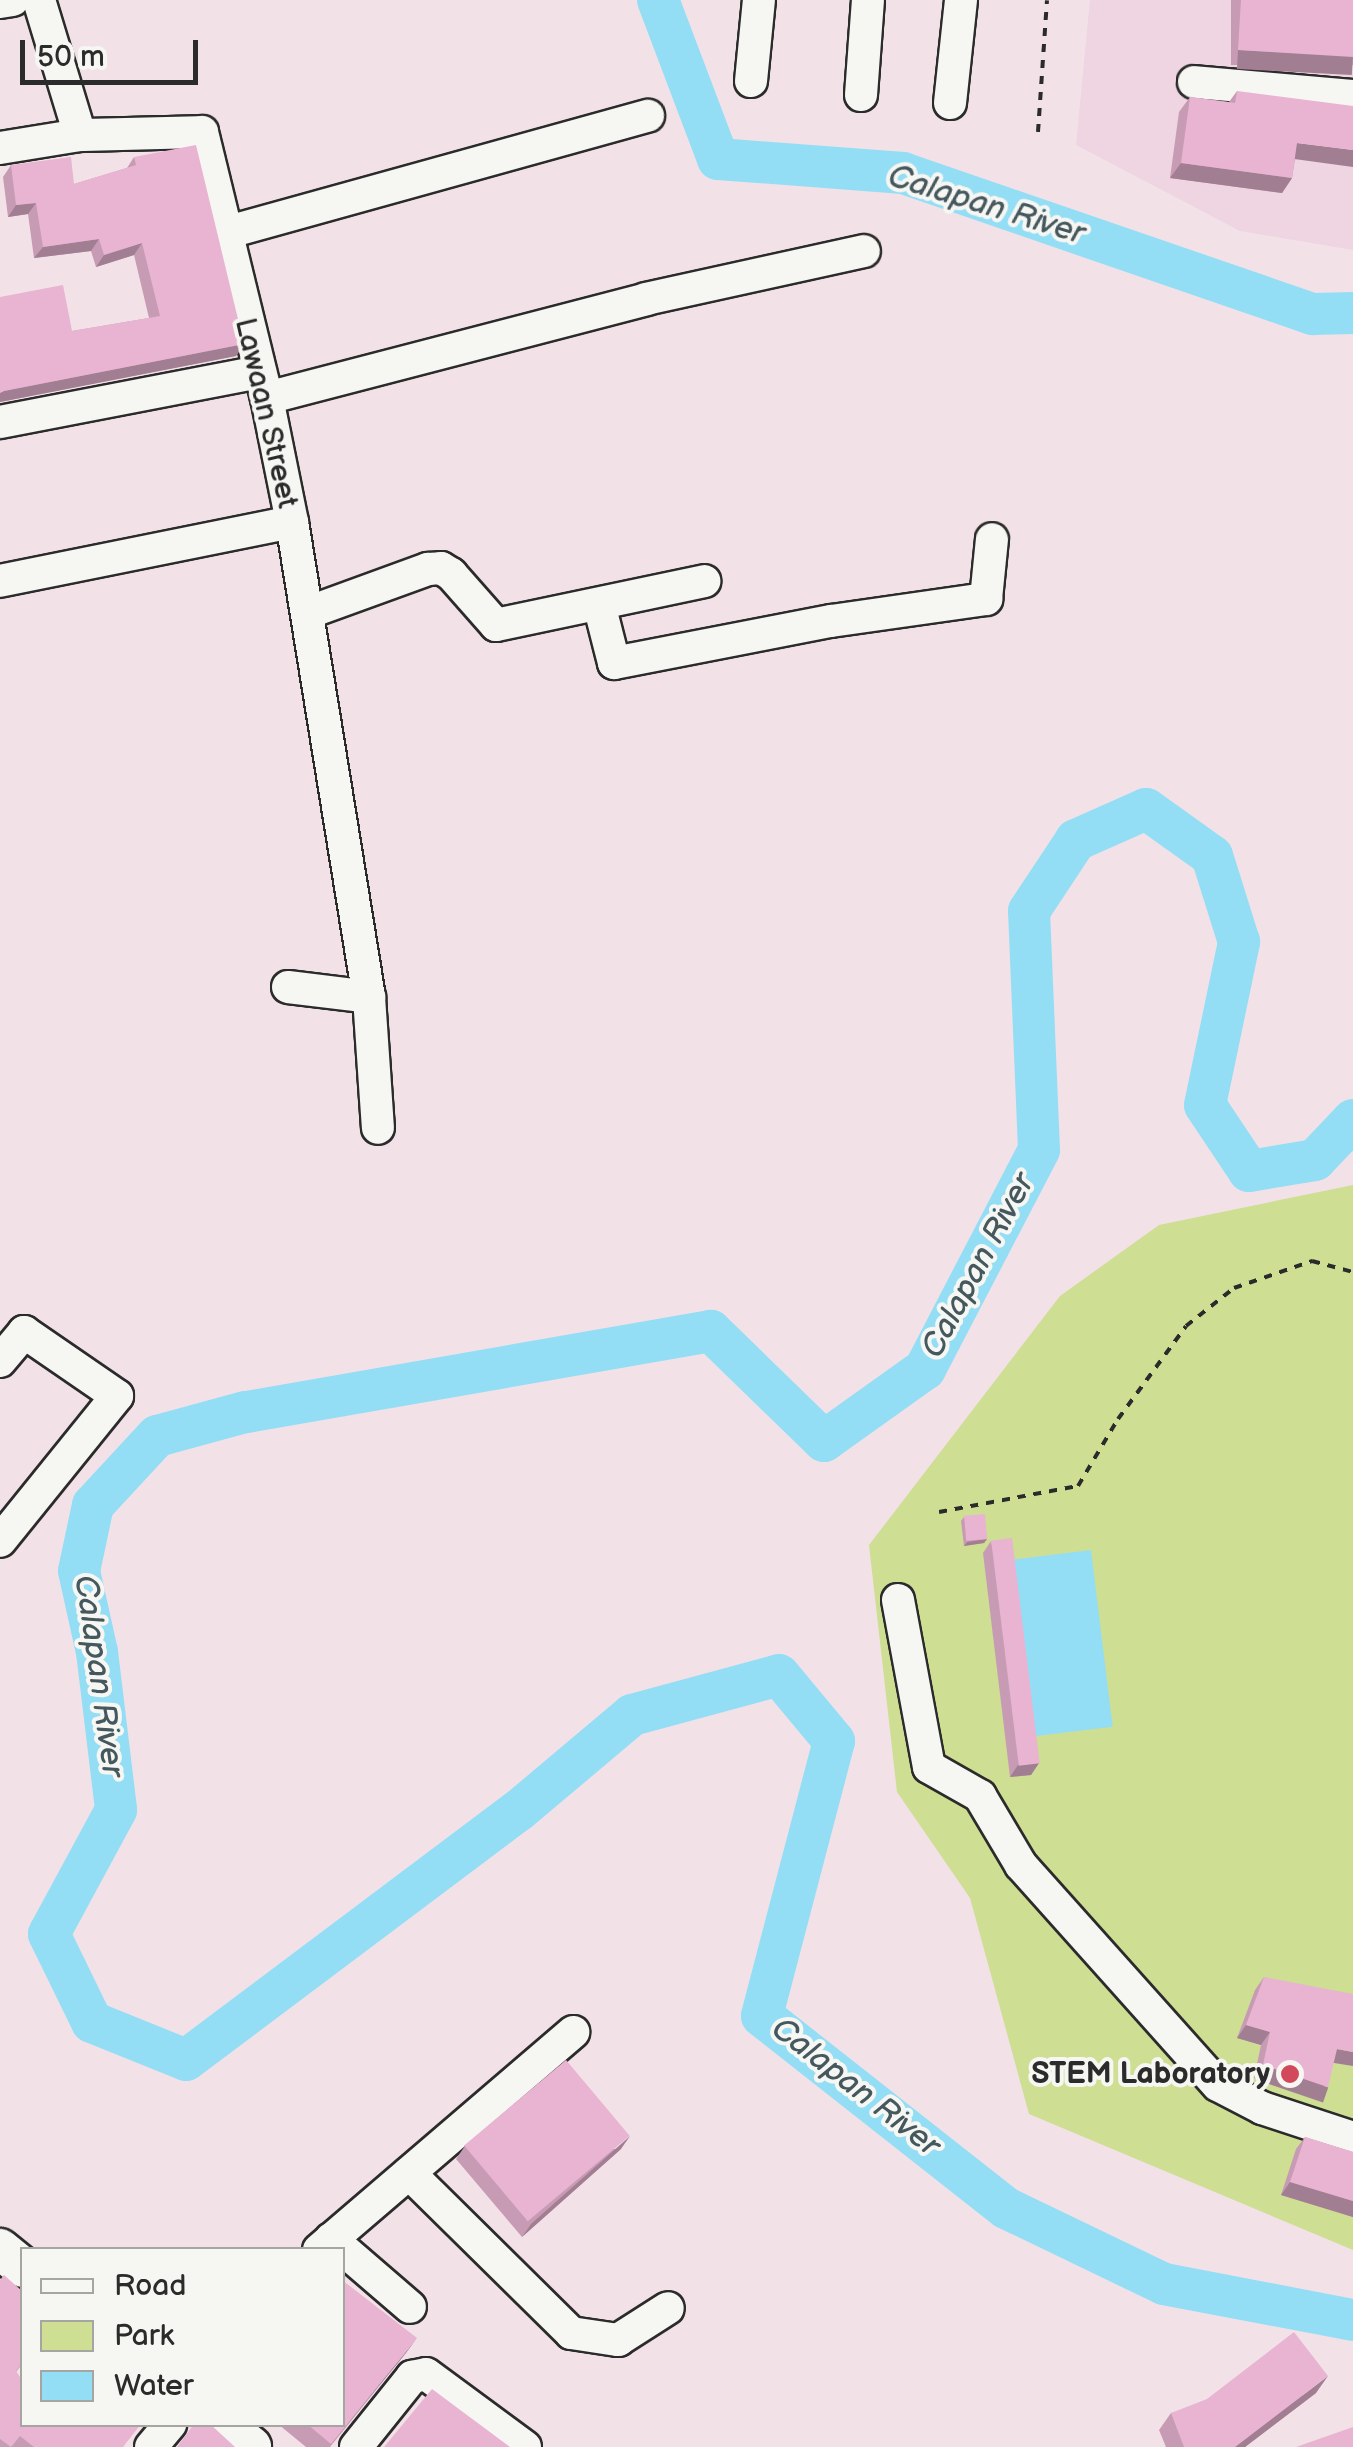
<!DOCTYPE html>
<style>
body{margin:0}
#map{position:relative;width:1353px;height:2447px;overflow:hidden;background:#f2e2e8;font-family:"Balsamiq Sans",sans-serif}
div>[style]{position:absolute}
.built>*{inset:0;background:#efd4e1}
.green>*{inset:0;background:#cede92}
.water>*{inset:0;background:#94def5;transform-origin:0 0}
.river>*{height:42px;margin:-21px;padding:0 21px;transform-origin:21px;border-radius:21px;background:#94def5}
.path>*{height:4px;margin-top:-2px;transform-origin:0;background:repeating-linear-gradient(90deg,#2b2b2b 0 8px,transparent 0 16px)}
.roads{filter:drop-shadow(2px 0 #2b2b2b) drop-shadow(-2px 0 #2b2b2b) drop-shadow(0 2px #2b2b2b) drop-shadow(0 -2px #2b2b2b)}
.minor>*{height:32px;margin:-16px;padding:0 16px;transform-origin:16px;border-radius:16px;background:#f6f6f2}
.major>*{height:40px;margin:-20px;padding:0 20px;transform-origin:20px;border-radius:20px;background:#f6f6f2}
.wall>*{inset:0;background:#c89bb4;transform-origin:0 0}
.shaded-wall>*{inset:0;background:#a27e92;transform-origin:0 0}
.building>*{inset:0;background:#e8b4d1;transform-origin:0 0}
.dots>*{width:28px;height:28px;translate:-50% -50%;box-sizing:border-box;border:5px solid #f6f6f2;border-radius:50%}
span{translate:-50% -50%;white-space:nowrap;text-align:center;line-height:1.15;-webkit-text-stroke:8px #f6f6f2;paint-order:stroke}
.street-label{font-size:30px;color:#2b2b2b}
.poi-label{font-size:30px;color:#2b2b2b;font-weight:700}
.right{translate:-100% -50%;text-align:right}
.water-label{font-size:32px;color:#45585e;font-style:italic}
.legend{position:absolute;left:20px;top:2247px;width:325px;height:180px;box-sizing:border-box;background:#f6f6f2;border:2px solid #a5a5a2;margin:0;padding:12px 18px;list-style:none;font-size:30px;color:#2b2b2b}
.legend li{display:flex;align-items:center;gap:20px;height:50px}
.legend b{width:50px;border:2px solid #a5a5a2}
.scale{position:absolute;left:20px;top:40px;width:178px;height:45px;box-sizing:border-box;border:5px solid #2b2b2b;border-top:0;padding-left:12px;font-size:30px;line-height:35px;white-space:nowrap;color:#2b2b2b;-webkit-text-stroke:8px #f6f6f2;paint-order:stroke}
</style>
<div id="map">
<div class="built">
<i style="clip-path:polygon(1090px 0,1353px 0,1353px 250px,1240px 231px,1076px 145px)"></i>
</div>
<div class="green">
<i style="clip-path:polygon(1353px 1185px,1353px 2250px,1029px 2114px,970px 1898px,897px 1792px,869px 1545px,1060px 1296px,1159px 1225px)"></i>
</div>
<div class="water">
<i style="left:1091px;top:1550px;width:178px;height:83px;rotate:83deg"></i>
</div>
<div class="river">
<i style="left:658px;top:0;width:170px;rotate:69.3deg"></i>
<i style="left:718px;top:159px;width:186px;rotate:4.3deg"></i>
<i style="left:903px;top:173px;width:434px;rotate:19deg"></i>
<i style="left:1313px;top:314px;width:40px;rotate:-1.4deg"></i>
<i style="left:1353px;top:1120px;width:55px;rotate:133.5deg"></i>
<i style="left:1315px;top:1160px;width:67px;rotate:170.5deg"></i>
<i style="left:1249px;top:1171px;width:79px;rotate:-123.7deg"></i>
<i style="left:1205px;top:1105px;width:167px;rotate:-78.2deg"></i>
<i style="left:1239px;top:942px;width:90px;rotate:-107.4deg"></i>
<i style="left:1212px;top:856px;width:81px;rotate:-144.5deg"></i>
<i style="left:1146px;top:809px;width:77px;rotate:156.1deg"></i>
<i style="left:1076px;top:840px;width:85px;rotate:123.5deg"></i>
<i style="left:1029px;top:911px;width:239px;rotate:87.6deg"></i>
<i style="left:1039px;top:1150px;width:247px;rotate:117.5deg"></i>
<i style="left:925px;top:1369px;width:124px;rotate:144.5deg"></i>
<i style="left:824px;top:1441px;width:158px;rotate:-135.8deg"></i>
<i style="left:711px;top:1331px;width:473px;rotate:170.1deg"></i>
<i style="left:245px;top:1412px;width:91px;rotate:164.7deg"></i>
<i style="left:157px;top:1436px;width:94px;rotate:132.8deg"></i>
<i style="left:93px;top:1505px;width:67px;rotate:102deg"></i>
<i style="left:79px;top:1571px;width:83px;rotate:77.5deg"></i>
<i style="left:97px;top:1652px;width:159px;rotate:83.1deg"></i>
<i style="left:116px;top:1810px;width:141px;rotate:118.4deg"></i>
<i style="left:49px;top:1934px;width:98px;rotate:64deg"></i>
<i style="left:92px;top:2022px;width:101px;rotate:22deg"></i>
<i style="left:186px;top:2060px;width:415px;rotate:-36.9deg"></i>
<i style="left:518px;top:1811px;width:149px;rotate:-40.1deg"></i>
<i style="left:632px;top:1715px;width:152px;rotate:-15.2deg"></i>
<i style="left:779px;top:1675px;width:86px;rotate:50.2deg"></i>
<i style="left:834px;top:1741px;width:284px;rotate:104.7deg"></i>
<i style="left:762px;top:2016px;width:310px;rotate:38.2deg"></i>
<i style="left:1006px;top:2208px;width:175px;rotate:25.7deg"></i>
<i style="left:1164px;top:2284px;width:192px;rotate:10.8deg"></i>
</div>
<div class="path">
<i style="left:1038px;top:132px;width:132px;rotate:-86.1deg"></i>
<i style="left:939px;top:1512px;width:141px;rotate:-10.6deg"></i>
<i style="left:1078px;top:1486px;width:78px;rotate:-59.2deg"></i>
<i style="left:1118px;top:1419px;width:115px;rotate:-53.8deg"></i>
<i style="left:1186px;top:1326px;width:61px;rotate:-38.4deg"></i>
<i style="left:1234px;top:1288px;width:83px;rotate:-19.1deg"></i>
<i style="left:1312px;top:1261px;width:42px;rotate:15deg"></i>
</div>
<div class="roads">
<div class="minor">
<i style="left:39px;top:0;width:141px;rotate:73.1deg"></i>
<i style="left:0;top:2px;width:13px;rotate:-9deg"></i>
<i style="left:751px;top:81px;width:81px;rotate:-84.4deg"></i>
<i style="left:1194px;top:82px;width:160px;rotate:5deg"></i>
<i style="left:861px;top:95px;width:95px;rotate:-85.8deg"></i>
<i style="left:950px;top:103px;width:104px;rotate:-83.9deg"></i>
<i style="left:0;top:148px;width:81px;rotate:-9.2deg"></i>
<i style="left:80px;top:135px;width:122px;rotate:-1.4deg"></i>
<i style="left:202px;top:132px;width:274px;rotate:76.3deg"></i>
<i style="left:267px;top:398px;width:126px;rotate:78.6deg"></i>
<i style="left:292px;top:522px;width:298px;rotate:168.6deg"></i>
<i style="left:225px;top:233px;width:439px;rotate:-15.5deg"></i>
<i style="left:267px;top:398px;width:392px;rotate:-14.6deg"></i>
<i style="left:646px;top:299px;width:223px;rotate:-12.4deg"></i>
<i style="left:0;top:422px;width:264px;rotate:-10.9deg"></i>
<i style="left:292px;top:522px;width:481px;rotate:80.8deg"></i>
<i style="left:369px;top:997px;width:131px;rotate:86.1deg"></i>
<i style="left:599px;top:604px;width:61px;rotate:75.7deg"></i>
<i style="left:614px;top:663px;width:221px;rotate:-11deg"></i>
<i style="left:831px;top:621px;width:157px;rotate:-8.1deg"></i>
<i style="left:986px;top:599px;width:60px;rotate:-84.3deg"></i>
<i style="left:307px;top:613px;width:129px;rotate:-20deg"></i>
<i style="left:428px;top:569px;width:13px;rotate:-4deg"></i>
<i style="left:441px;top:568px;width:12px;rotate:31deg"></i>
<i style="left:451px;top:574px;width:68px;rotate:48.6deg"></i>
<i style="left:496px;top:625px;width:213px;rotate:-11.9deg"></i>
<i style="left:288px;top:987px;width:82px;rotate:7deg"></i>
<i style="left:0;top:1361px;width:38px;rotate:-50deg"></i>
<i style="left:24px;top:1332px;width:113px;rotate:34.5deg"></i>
<i style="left:117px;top:1396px;width:186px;rotate:128.9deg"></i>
<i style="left:898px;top:1600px;width:170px;rotate:79.5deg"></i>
<i style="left:929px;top:1767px;width:59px;rotate:29.6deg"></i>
<i style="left:980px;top:1796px;width:80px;rotate:59.3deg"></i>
<i style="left:1021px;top:1865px;width:295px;rotate:48.2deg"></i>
<i style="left:1218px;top:2085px;width:50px;rotate:27.6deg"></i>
<i style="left:1262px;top:2108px;width:96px;rotate:18.2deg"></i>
<i style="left:409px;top:2173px;width:228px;rotate:44.6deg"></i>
<i style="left:571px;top:2333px;width:48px;rotate:8.5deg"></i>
<i style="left:618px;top:2340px;width:59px;rotate:-32.6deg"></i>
<i style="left:331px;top:2239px;width:104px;rotate:40.7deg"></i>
<i style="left:319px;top:2250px;width:335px;rotate:-40.6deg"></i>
<i style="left:151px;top:2447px;width:30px;rotate:-50deg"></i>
<i style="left:356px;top:2447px;width:90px;rotate:-51.3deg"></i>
<i style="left:412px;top:2377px;width:14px;rotate:-12deg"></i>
<i style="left:426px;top:2374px;width:123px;rotate:36.4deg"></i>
</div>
<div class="major">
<i style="left:0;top:2249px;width:28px;rotate:39deg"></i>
<i style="left:222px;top:2424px;width:37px;rotate:38deg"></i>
</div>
</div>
<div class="wall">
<i style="left:1231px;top:0;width:122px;height:65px"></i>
<i style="clip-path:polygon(1237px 91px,1295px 159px,1292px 178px,1282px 193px,1170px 178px,1179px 112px,1190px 97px,1229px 102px)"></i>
<i style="clip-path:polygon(134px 157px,244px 344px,236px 356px,0 402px,0 297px,72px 331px,149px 318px,134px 255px,96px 267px,91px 251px,34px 258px,28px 214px,8px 217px,3px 177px,11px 165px,74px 184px,127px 168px)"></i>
<i style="clip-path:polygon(964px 1517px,987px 1539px,984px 1543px,964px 1546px,961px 1521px)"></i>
<i style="clip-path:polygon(991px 1541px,1039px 1763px,1031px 1775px,1010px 1777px,983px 1553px)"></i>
<i style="clip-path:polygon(1264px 1977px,1333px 2063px,1319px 2100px,1254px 2078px,1261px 2045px,1237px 2038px,1255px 1990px)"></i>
<i style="clip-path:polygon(1305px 2137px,1353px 2152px,1353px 2217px,1281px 2195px,1296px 2149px)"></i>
<i style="clip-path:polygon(465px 2146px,621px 2149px,522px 2237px,456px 2159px)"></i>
<i style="clip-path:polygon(0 2280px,22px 2291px,22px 2364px,16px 2372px,22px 2424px,124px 2447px,0 2447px)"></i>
<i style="clip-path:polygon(406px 2353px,330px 2447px,306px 2447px,278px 2424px,342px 2424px)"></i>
<i style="clip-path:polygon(1316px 2393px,1245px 2447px,1166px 2447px,1159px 2430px,1171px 2413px)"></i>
</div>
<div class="shaded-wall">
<i style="left:1238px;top:50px;width:115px;height:19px;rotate:3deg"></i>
<i style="clip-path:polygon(1297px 143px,1353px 150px,1353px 167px,1287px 158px)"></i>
<i style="clip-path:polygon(1181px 163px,1292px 178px,1282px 193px,1170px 178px)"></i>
<i style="clip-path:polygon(36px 203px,28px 214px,8px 217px,16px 205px)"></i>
<i style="clip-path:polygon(99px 239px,91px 251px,34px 258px,43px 247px)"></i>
<i style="clip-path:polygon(142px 243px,134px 255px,96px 267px,104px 255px)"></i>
<i style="clip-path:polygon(244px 344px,236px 356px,0 402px,0 393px,4px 391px)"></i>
<i style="clip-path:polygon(987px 1539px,984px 1543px,964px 1546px,967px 1542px)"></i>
<i style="clip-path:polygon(1039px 1763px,1031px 1775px,1010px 1777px,1018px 1765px)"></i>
<i style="clip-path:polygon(1246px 2025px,1270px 2032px,1261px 2045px,1237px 2038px)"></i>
<i style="clip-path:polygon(1337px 2049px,1353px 2052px,1353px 2066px,1328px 2062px)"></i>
<i style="left:1263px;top:2065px;width:69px;height:16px;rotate:19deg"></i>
<i style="clip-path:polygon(630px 2136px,621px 2149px,522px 2237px,531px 2224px)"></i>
<i style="clip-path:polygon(1290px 2182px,1353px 2201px,1353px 2217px,1281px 2195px)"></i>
<i style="clip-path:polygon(417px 2338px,406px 2353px,328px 2447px)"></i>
<i style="clip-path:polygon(1328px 2376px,1316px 2393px,1245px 2447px,1235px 2447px)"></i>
</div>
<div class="building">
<i style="clip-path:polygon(1241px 0,1353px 0,1353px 57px,1238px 50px)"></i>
<i style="clip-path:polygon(1237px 91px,1353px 106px,1353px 150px,1297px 143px,1292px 178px,1181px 163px,1190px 97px,1235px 103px)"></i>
<i style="clip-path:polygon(196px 145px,244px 344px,4px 391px,0 393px,0 297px,63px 285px,72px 331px,160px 316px,142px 243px,104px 255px,99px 239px,43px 247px,36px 203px,16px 205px,11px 165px,71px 157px,74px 184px,136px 165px,134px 157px)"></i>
<i style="left:985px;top:1514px;width:25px;height:21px;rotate:85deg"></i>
<i style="left:1012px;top:1538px;width:227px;height:21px;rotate:83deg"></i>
<i style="clip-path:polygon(1264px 1977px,1353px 1994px,1353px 2052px,1337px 2049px,1328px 2087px,1263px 2065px,1270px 2032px,1246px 2025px)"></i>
<i style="left:566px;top:2060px;width:99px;height:133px;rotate:50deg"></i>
<i style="clip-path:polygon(1305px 2137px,1353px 2152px,1353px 2201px,1290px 2182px)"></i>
<i style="clip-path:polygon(4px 2275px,22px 2291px,22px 2363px,16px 2371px,22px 2380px,22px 2424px,141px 2424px,123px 2447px,34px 2447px,20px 2436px,11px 2447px,0 2439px,0 2280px)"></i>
<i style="clip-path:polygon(342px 2280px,417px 2338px,331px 2444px,307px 2424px,342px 2424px)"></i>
<i style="clip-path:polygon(1294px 2332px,1328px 2376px,1235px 2447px,1184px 2447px,1171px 2413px,1207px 2399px)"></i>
<i style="clip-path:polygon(432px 2389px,510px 2447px,384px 2447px)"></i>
<i style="clip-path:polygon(194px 2424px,210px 2424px,235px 2447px,177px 2447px)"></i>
<i style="clip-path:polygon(1353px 2427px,1353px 2447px,1296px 2447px)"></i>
</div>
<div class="dots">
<i style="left:1290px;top:2074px;background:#d1495b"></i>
</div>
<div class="street-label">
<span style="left:266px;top:413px;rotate:77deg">Lawaan Street</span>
</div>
<div class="poi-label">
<span class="right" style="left:1270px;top:2074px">STEM Laboratory</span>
</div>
<div class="water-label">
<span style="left:986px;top:206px;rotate:17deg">Calapan River</span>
<span style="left:979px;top:1266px;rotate:-62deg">Calapan River</span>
<span style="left:98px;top:1676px;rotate:82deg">Calapan River</span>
<span style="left:855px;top:2088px;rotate:38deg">Calapan River</span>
</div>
<ul class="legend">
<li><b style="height:12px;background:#f6f6f2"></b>Road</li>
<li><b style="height:28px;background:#cede92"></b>Park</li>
<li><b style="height:28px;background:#94def5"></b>Water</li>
</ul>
<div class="scale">50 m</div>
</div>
